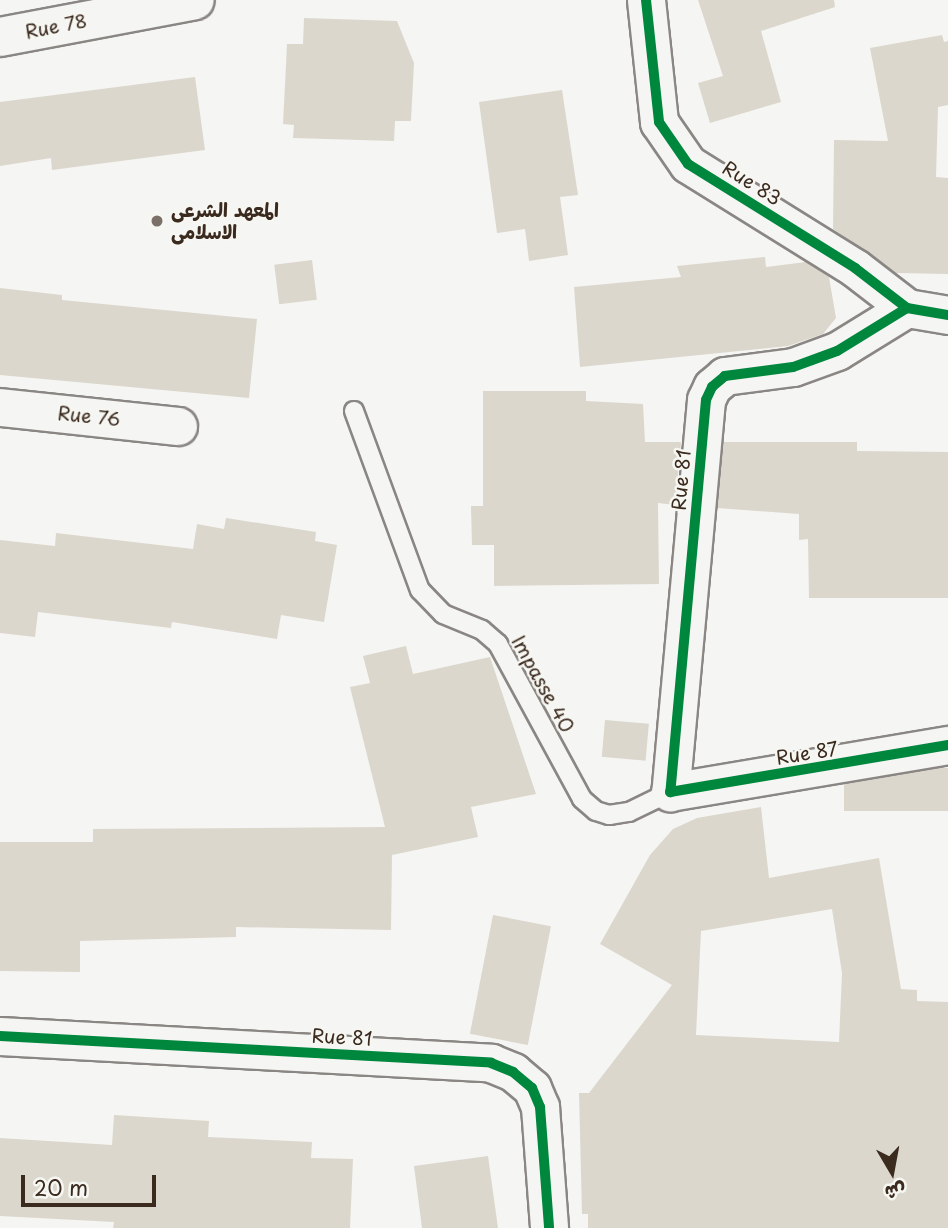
<!DOCTYPE html>
<meta charset="utf-8">
<style>
body{margin:0}
#map{position:relative;width:948px;height:1228px;overflow:hidden;background:#f5f5f3;font-family:"Playpen Sans","Playpen Sans Arabic",sans-serif}
div>[style]{position:absolute}
.building>*{inset:0;background:#dcd7cc;transform-origin:0 0}
.roads{filter:drop-shadow(2px 0 #8a8683) drop-shadow(-2px 0 #8a8683) drop-shadow(0 2px #8a8683) drop-shadow(0 -2px #8a8683)}
.lane>*{height:18px;margin:-9px;padding:0 9px;transform-origin:9px;border-radius:9px;background:#f5f5f3}
.street>*{height:37px;margin:-18.5px;padding:0 18.5px;transform-origin:18.5px;border-radius:18.5px;background:#f5f5f3}
.secondary>*{height:38px;margin:-19px;padding:0 19px;transform-origin:19px;border-radius:19px;background:#f5f5f3}
.cycleway>*{height:10px;margin:-5px;padding:0 5px;transform-origin:5px;border-radius:5px;background:#00873e}
.dots>*{width:19px;height:19px;translate:-50% -50%;box-sizing:border-box;border:4px solid #f6f6f2;border-radius:50%}
span{translate:-50% -50%;white-space:nowrap;text-align:center;line-height:1.15;-webkit-text-stroke:5px #f6f6f2;paint-order:stroke}
.street-label{font-size:19px;color:#3b2a1e}
.poi-label{font-size:19px;color:#3b2a1e;font-weight:700}
.left{translate:0 -50%;text-align:left}
.north{position:absolute;left:857px;top:1137px;width:70px;height:70px;-webkit-text-stroke:5px #f6f6f2;paint-order:stroke;rotate:170deg;font-size:19px;font-weight:700;line-height:28px;text-align:center;color:#3b2a1e}
.north::after{content:'';display:block;margin:auto;width:24px;height:32px;background:#3b2a1e;clip-path:polygon(50% 0,100% 100%,50% 72%,0 100%)}
.scale{position:absolute;left:21px;top:1175px;width:135px;height:32px;box-sizing:border-box;border:4px solid #3b2a1e;border-top:0;padding-left:9px;font-size:21px;line-height:24px;white-space:nowrap;color:#3b2a1e;-webkit-text-stroke:5px #f6f6f2;paint-order:stroke}
</style>
<div id="map">
<div class="building">
<i style="clip-path:polygon(698px 0,834px 0,835px 7px,761px 31px,781px 102px,710px 123px,698px 83px,723px 76px)"></i>
<i style="clip-path:polygon(304px 18px,397px 21px,414px 63px,411px 121px,395px 121px,394px 141px,293px 138px,294px 125px,283px 124px,287px 44px,303px 44px)"></i>
<i style="clip-path:polygon(942px 35px,944px 42px,948px 41px,948px 105px,938px 107px,936px 177px,948px 178px,948px 274px,896px 273px,833px 229px,834px 140px,888px 141px,870px 48px)"></i>
<i style="clip-path:polygon(195px 77px,205px 150px,52px 170px,51px 158px,0 166px,0 102px)"></i>
<i style="clip-path:polygon(562px 90px,578px 195px,560px 197px,568px 255px,529px 261px,525px 229px,497px 233px,479px 102px)"></i>
<i style="clip-path:polygon(765px 257px,766px 267px,806px 262px,829px 277px,836px 318px,823px 334px,788px 346px,580px 367px,574px 287px,681px 277px,677px 266px)"></i>
<i style="left:312px;top:260px;width:40px;height:38px;rotate:83deg"></i>
<i style="clip-path:polygon(0 288px,62px 295px,62px 300px,257px 319px,249px 398px,0 375px)"></i>
<i style="clip-path:polygon(483px 391px,586px 391px,586px 401px,643px 404px,645px 442px,681px 442px,675px 505px,658px 503px,659px 584px,494px 586px,494px 545px,472px 545px,471px 506px,483px 506px)"></i>
<i style="clip-path:polygon(723px 442px,857px 442px,857px 451px,948px 452px,948px 598px,809px 598px,808px 539px,799px 540px,799px 514px,717px 508px)"></i>
<i style="clip-path:polygon(226px 518px,316px 532px,315px 541px,337px 545px,324px 622px,281px 615px,277px 639px,172px 622px,171px 628px,38px 612px,35px 637px,0 633px,0 540px,55px 546px,56px 533px,193px 549px,197px 524px,224px 529px)"></i>
<i style="clip-path:polygon(406px 646px,413px 674px,490px 657px,536px 794px,471px 807px,478px 837px,392px 855px,391px 930px,236px 927px,236px 937px,80px 941px,80px 972px,0 971px,0 842px,93px 842px,93px 829px,385px 827px,350px 687px,370px 683px,363px 656px)"></i>
<i style="left:605px;top:720px;width:44px;height:37px;rotate:5deg"></i>
<i style="left:948px;top:768px;width:43px;height:104px;rotate:90deg"></i>
<i style="clip-path:polygon(evenodd,761px 807px,769px 878px,879px 858px,901px 989px,917px 990px,917px 1001px,948px 1002px,948px 1228px,588px 1228px,588px 1214px,582px 1214px,579px 1093px,589px 1093px,672px 985px,600px 944px,650px 855px,673px 829px,697px 818px,761px 807px,832px 909px,842px 973px,839px 1042px,696px 1035px,701px 931px,832px 909px)"></i>
<i style="left:493px;top:915px;width:59px;height:121px;rotate:11deg"></i>
<i style="clip-path:polygon(114px 1115px,209px 1121px,208px 1137px,312px 1142px,311px 1158px,353px 1159px,350px 1228px,113px 1228px,114px 1222px,0 1216px,0 1138px,112px 1145px)"></i>
<i style="clip-path:polygon(488px 1156px,498px 1228px,422px 1228px,414px 1166px)"></i>
</div>
<div class="roads">
<div class="lane">
<i style="left:354px;top:411px;width:191px;rotate:69.8deg"></i>
<i style="left:420px;top:590px;width:33px;rotate:46deg"></i>
<i style="left:443px;top:614px;width:42px;rotate:22.3deg"></i>
<i style="left:482px;top:630px;width:21px;rotate:41deg"></i>
<i style="left:498px;top:644px;width:176px;rotate:61.5deg"></i>
<i style="left:582px;top:799px;width:18px;rotate:41deg"></i>
<i style="left:596px;top:811px;width:14px;rotate:17deg"></i>
<i style="left:609px;top:815px;width:20px;rotate:-9deg"></i>
<i style="left:629px;top:812px;width:46px;rotate:-26deg"></i>
</div>
<div class="street">
<i style="left:646px;top:0;width:123px;rotate:83.9deg"></i>
<i style="left:659px;top:122px;width:51px;rotate:55.4deg"></i>
<i style="left:688px;top:164px;width:197px;rotate:31.9deg"></i>
<i style="left:855px;top:268px;width:66px;rotate:37.6deg"></i>
<i style="left:907px;top:308px;width:42px;rotate:9.7deg"></i>
<i style="left:907px;top:308px;width:82px;rotate:148.4deg"></i>
<i style="left:837px;top:351px;width:47px;rotate:160deg"></i>
<i style="left:793px;top:367px;width:69px;rotate:172.5deg"></i>
<i style="left:725px;top:376px;width:17px;rotate:140deg"></i>
<i style="left:712px;top:387px;width:14px;rotate:115deg"></i>
<i style="left:706px;top:400px;width:394px;rotate:95.2deg"></i>
<i style="left:670px;top:792px;width:282px;rotate:-9.6deg"></i>
<i style="left:0;top:407px;width:179px;rotate:6.1deg"></i>
<i style="left:0;top:1036px;width:492px;rotate:3.1deg"></i>
<i style="left:491px;top:1063px;width:24px;rotate:22deg"></i>
<i style="left:513px;top:1072px;width:25px;rotate:40deg"></i>
<i style="left:532px;top:1088px;width:21px;rotate:67deg"></i>
<i style="left:540px;top:1107px;width:121px;rotate:85.7deg"></i>
</div>
<div class="secondary">
<i style="left:0;top:37px;width:198px;rotate:-10.7deg"></i>
</div>
</div>
<div class="cycleway">
<i style="left:646px;top:0;width:123px;rotate:83.9deg"></i>
<i style="left:659px;top:122px;width:51px;rotate:55.4deg"></i>
<i style="left:688px;top:164px;width:197px;rotate:31.9deg"></i>
<i style="left:855px;top:268px;width:66px;rotate:37.6deg"></i>
<i style="left:907px;top:308px;width:42px;rotate:9.7deg"></i>
<i style="left:907px;top:308px;width:82px;rotate:148.4deg"></i>
<i style="left:837px;top:351px;width:47px;rotate:160deg"></i>
<i style="left:793px;top:367px;width:69px;rotate:172.5deg"></i>
<i style="left:725px;top:376px;width:17px;rotate:140deg"></i>
<i style="left:712px;top:387px;width:14px;rotate:115deg"></i>
<i style="left:706px;top:400px;width:394px;rotate:95.2deg"></i>
<i style="left:670px;top:792px;width:282px;rotate:-9.6deg"></i>
<i style="left:0;top:1036px;width:492px;rotate:3.1deg"></i>
<i style="left:491px;top:1063px;width:24px;rotate:22deg"></i>
<i style="left:513px;top:1072px;width:25px;rotate:40deg"></i>
<i style="left:532px;top:1088px;width:21px;rotate:67deg"></i>
<i style="left:540px;top:1107px;width:121px;rotate:85.7deg"></i>
</div>
<div class="dots">
<i style="left:157px;top:221px;background:#7c7169"></i>
</div>
<div class="street-label">
<span style="left:56px;top:26px;rotate:-11deg">Rue 78</span>
<span style="left:752px;top:183px;rotate:32deg">Rue 83</span>
<span style="left:89px;top:416px;rotate:6deg">Rue 76</span>
<span style="left:681px;top:480px;rotate:-85deg">Rue 81</span>
<span style="left:543px;top:684px;rotate:61deg">Impasse 40</span>
<span style="left:807px;top:753px;rotate:-9deg">Rue 87</span>
<span style="left:342px;top:1037px;rotate:3deg">Rue 81</span>
</div>
<div class="poi-label">
<span class="left" style="left:171px;top:221px">المعهد الشرعى<br>الاسلامى</span>
</div>
<div class="north">ش</div>
<div class="scale">20 m</div>
</div>
